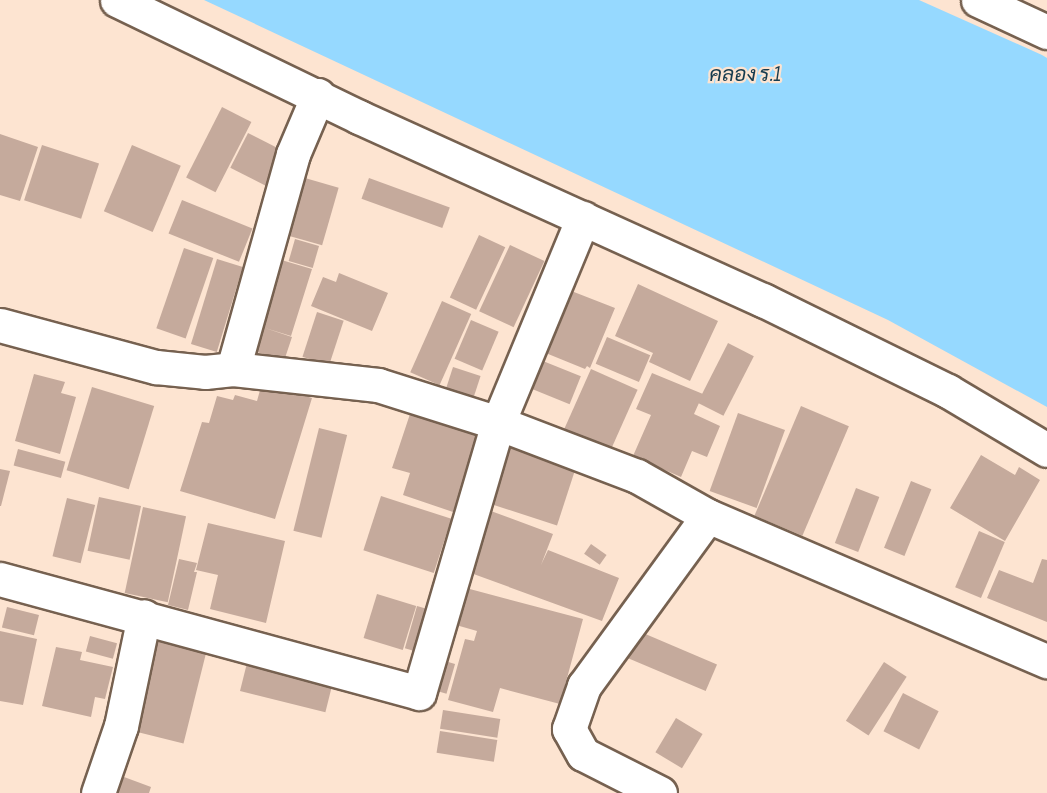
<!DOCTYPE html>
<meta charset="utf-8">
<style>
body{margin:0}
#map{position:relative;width:1047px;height:793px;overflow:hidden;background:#fde4d1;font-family:"Sofia Sans Condensed",Sarabun,sans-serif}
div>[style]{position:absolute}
.water>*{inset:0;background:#96d9ff}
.building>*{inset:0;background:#c5aa9c;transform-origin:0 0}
.roads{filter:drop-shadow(2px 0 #766150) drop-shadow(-2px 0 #766150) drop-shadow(0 2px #766150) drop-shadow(0 -2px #766150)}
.minor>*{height:33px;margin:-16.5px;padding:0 16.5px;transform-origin:16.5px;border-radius:16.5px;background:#fff}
span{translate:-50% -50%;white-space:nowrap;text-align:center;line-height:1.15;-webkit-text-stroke:4.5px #fde4d1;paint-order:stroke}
.water-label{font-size:21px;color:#153b4f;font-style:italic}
</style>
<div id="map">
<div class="water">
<i style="clip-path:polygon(204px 0,919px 0,1042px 55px,1047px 58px,1047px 407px,888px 320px)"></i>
</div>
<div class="building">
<i style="left:222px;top:107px;width:33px;height:79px;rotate:27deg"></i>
<i style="left:248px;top:133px;width:42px;height:39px;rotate:27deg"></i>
<i style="clip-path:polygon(0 134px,38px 147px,20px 201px,0 195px)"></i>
<i style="left:42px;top:145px;width:60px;height:58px;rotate:18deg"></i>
<i style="left:132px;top:145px;width:53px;height:72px;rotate:23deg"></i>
<i style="left:305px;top:178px;width:35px;height:60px;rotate:16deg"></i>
<i style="left:369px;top:178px;width:86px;height:22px;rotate:20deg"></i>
<i style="left:182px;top:200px;width:76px;height:36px;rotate:22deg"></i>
<i style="left:479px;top:235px;width:29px;height:69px;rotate:25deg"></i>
<i style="left:295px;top:239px;width:25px;height:23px;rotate:16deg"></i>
<i style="left:510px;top:245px;width:38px;height:73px;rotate:25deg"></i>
<i style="left:184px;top:248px;width:31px;height:85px;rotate:19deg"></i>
<i style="left:217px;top:259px;width:27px;height:89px;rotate:17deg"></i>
<i style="clip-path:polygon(278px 259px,312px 269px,291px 336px,265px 328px,292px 337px,284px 361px,251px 350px)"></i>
<i style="clip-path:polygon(339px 273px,388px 293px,372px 331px,311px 306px,323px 277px,336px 282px)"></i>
<i style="clip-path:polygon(638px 284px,718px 321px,690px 381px,649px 362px,653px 353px,615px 336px)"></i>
<i style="clip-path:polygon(556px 285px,615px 308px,590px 368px,587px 366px,585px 369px,531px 347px)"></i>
<i style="left:442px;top:301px;width:32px;height:78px;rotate:24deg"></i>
<i style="left:317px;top:312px;width:28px;height:47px;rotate:18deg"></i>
<i style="left:471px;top:320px;width:30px;height:42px;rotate:23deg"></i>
<i style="left:607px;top:337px;width:47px;height:29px;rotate:23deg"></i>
<i style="left:728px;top:343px;width:29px;height:67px;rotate:27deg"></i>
<i style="left:528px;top:355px;width:57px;height:30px;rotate:22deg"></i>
<i style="left:453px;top:367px;width:29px;height:28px;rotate:18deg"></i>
<i style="left:591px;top:369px;width:51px;height:74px;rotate:24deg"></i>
<i style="clip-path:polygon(652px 373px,703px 394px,694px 414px,720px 426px,707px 457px,692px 451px,681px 477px,633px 456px,651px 415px,636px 409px)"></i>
<i style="clip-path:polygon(34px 374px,65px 382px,61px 393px,76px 397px,60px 454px,15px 441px)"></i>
<i style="clip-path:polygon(262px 383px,312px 398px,275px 519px,180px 491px,202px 422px,209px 423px,217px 396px,233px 400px,235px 395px,257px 401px)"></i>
<i style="left:92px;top:387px;width:65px;height:87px;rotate:17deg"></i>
<i style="left:801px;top:406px;width:52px;height:119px;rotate:23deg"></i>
<i style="left:738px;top:413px;width:50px;height:83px;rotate:20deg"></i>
<i style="clip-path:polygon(410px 414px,479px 436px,453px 512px,403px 495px,410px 473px,392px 468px)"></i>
<i style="left:319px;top:428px;width:29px;height:106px;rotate:14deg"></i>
<i style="left:501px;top:439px;width:80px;height:65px;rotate:18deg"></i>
<i style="left:18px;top:449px;width:49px;height:17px;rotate:15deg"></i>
<i style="clip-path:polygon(981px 455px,1015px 475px,1019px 467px,1040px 480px,1005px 541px,950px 508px)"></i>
<i style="clip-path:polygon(0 469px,10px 471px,1px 506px,0 506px)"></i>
<i style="left:911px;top:481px;width:22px;height:72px;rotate:22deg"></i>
<i style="left:856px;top:488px;width:25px;height:59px;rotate:21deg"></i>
<i style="left:381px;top:496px;width:74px;height:57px;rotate:18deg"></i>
<i style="left:99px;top:497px;width:43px;height:55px;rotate:12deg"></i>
<i style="left:67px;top:498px;width:29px;height:60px;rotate:14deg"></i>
<i style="left:143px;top:507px;width:44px;height:88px;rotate:12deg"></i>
<i style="clip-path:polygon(480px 507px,553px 534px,541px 565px,548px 550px,619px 578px,602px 621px,457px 568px)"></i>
<i style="clip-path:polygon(208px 523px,285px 541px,266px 623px,210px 609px,218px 575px,196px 570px)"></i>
<i style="left:979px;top:531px;width:28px;height:61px;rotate:23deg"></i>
<i style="left:591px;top:544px;width:19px;height:12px;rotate:35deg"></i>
<i style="clip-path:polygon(179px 559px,197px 563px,194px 572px,197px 572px,188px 610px,168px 605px)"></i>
<i style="clip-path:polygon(1042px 559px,1047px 560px,1047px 622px,987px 598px,999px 570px,1033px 583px)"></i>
<i style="clip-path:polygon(466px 588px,583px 619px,560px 704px,500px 688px,493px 712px,448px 700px,465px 639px,474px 641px,477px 631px,456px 625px)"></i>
<i style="left:377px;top:594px;width:41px;height:46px;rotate:17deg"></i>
<i style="left:417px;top:606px;width:25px;height:44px;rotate:16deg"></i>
<i style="left:7px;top:607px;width:33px;height:21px;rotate:14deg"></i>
<i style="left:636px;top:630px;width:88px;height:29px;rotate:23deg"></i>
<i style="clip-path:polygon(0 631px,37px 639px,23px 705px,0 701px)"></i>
<i style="left:90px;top:636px;width:28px;height:16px;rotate:15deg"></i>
<i style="left:149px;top:638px;width:59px;height:94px;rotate:14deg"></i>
<i style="clip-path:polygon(56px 647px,82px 652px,80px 660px,113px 667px,105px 699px,95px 697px,91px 717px,42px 706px)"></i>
<i style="left:431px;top:657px;width:25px;height:31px;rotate:16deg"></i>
<i style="left:248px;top:659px;width:88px;height:33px;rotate:14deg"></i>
<i style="left:884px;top:662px;width:27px;height:70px;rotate:33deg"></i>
<i style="left:903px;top:693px;width:40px;height:43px;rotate:27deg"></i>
<i style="left:443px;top:710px;width:58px;height:19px;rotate:9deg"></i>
<i style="left:676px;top:718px;width:31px;height:40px;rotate:31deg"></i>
<i style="left:440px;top:731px;width:58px;height:22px;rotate:9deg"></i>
<i style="clip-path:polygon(116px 774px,151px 787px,149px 793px,109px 793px)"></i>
</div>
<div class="roads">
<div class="minor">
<i style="left:117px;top:0;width:269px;rotate:25.8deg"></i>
<i style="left:359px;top:117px;width:444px;rotate:24.4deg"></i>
<i style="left:763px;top:300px;width:206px;rotate:26.2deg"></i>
<i style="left:948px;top:391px;width:115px;rotate:30.8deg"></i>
<i style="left:978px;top:0;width:76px;rotate:24.9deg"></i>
<i style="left:0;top:325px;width:162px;rotate:15.1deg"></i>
<i style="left:156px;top:367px;width:49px;rotate:5.8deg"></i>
<i style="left:205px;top:372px;width:28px;rotate:-6deg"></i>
<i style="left:233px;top:369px;width:146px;rotate:6.3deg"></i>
<i style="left:378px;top:385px;width:126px;rotate:17.6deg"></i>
<i style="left:498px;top:423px;width:149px;rotate:20.9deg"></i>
<i style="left:637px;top:476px;width:81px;rotate:29.4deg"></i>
<i style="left:708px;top:516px;width:369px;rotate:23.2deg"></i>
<i style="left:233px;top:369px;width:223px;rotate:-74.4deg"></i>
<i style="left:293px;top:154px;width:64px;rotate:-67deg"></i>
<i style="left:0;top:579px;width:434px;rotate:15.2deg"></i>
<i style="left:419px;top:693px;width:281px;rotate:-73.7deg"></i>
<i style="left:498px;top:423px;width:222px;rotate:-67.5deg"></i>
<i style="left:98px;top:793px;width:71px;rotate:-71.1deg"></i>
<i style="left:121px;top:726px;width:112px;rotate:-78.2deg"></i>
<i style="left:660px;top:793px;width:86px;rotate:-153.1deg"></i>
<i style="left:583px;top:754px;width:29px;rotate:-119deg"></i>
<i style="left:569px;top:729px;width:46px;rotate:-70.8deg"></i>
<i style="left:584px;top:686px;width:210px;rotate:-53.9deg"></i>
</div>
</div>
<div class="water-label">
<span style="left:745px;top:75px">คลอง ร.1</span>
</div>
</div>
